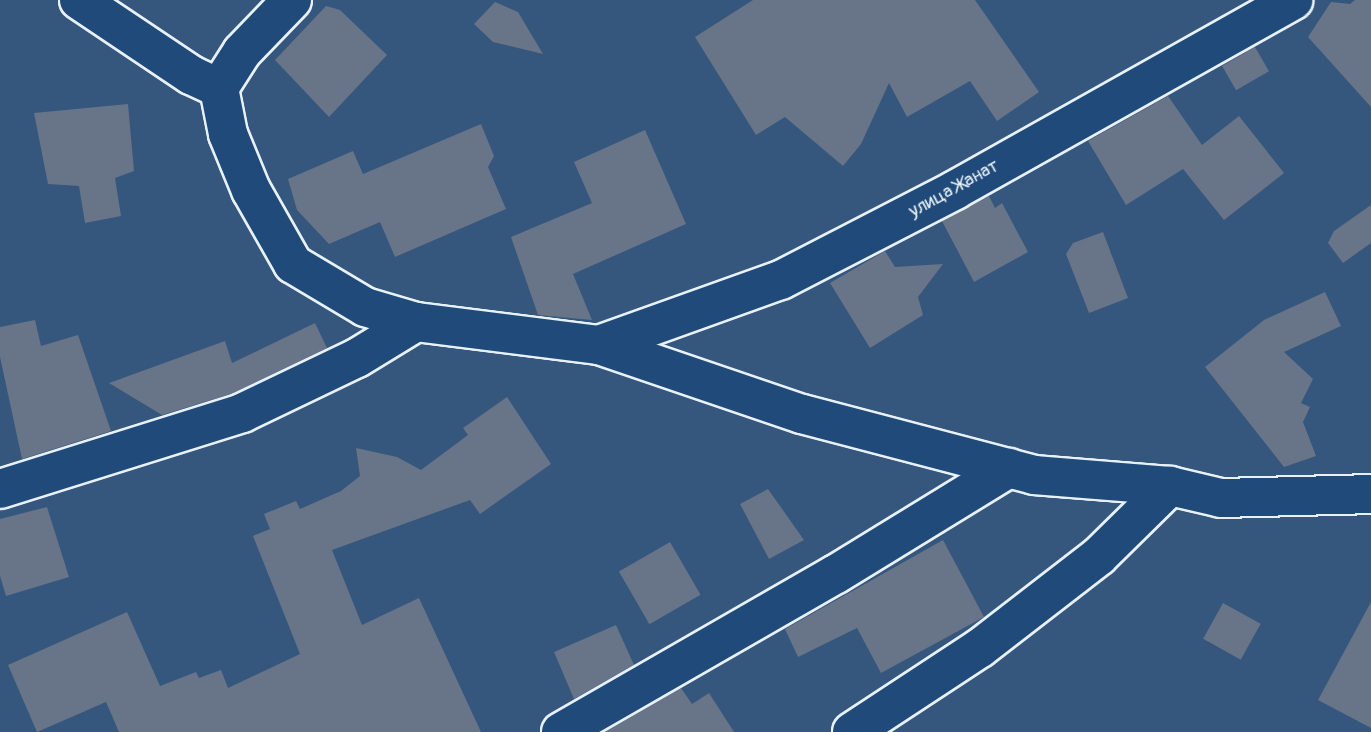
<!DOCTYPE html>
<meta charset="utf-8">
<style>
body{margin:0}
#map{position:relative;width:1371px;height:732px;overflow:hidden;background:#35577e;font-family:Pangolin,sans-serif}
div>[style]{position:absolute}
.building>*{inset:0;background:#687487;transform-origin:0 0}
.roads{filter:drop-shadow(2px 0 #e8f1f8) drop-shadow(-2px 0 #e8f1f8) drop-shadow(0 2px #e8f1f8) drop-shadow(0 -2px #e8f1f8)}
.minor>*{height:38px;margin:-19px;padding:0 19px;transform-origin:19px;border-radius:19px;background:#1f4a7a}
span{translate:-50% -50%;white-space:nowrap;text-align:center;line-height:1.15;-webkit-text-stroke:6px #1f4a7a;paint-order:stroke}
.street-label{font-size:19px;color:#e8f1f8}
</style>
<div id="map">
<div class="building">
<i style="clip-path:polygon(753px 0,975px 0,1039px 92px,997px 121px,970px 81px,907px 117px,889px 83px,861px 144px,843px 166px,785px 117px,756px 135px,695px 37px)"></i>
<i style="clip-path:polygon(1355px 0,1371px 0,1371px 107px,1308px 37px,1331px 2px,1350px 4px)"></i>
<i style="clip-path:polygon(495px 2px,518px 12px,543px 54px,493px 42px,474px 24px)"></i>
<i style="clip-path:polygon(326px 6px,340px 10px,387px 55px,329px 117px,275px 60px)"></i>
<i style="left:1255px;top:47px;width:28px;height:38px;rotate:60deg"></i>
<i style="clip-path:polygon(1168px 96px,1202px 145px,1239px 116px,1284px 173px,1224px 220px,1183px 169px,1126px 205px,1088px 141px)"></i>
<i style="clip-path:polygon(128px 104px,134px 171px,115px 178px,121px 216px,85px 223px,79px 186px,48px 184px,34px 113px)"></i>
<i style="clip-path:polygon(481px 124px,494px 156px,488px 167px,506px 209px,395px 257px,380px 222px,329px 244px,297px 210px,288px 179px,353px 151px,363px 174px)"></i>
<i style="clip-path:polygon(645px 130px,686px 224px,573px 274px,592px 320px,538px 315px,511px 237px,592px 203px,574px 162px)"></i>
<i style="clip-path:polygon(989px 196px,995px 208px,1002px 203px,1028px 252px,974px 282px,942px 221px)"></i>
<i style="clip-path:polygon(1371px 205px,1371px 243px,1343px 263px,1328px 243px,1334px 231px)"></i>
<i style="clip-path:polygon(1103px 232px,1128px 298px,1089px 313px,1066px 254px,1073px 243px)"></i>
<i style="clip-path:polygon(885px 251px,895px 267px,943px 264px,918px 297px,923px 315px,870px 348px,830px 283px)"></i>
<i style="clip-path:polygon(1325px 292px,1341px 326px,1284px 352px,1313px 379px,1301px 403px,1310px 407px,1303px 422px,1316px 456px,1284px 467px,1205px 367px,1264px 320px)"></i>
<i style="clip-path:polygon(35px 320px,41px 346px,78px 335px,111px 431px,22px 459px,0 357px,0 327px)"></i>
<i style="clip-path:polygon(315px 323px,327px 348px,234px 393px,162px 415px,109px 383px,225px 341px,232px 363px)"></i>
<i style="clip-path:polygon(507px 397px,551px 464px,480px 514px,470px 500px,332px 550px,362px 625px,419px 598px,481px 732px,119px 732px,106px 702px,37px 732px,8px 665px,127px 612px,160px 686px,196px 672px,199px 678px,221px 670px,228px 688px,300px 654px,253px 536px,270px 529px,264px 514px,296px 501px,300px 509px,341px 491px,360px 476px,356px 448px,397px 457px,421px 470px,468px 435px,463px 428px)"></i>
<i style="clip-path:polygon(768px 489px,804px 540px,769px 559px,740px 504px)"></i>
<i style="clip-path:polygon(47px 507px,69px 577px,6px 596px,0 576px,0 519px)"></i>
<i style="clip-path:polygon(943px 540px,984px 617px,881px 673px,857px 628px,798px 657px,785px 629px)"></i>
<i style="left:670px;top:542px;width:61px;height:59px;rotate:60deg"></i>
<i style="clip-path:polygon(1371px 602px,1371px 728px,1318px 700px)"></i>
<i style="left:1223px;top:603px;width:43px;height:41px;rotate:29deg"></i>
<i style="clip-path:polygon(616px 625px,634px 665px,574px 699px,554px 652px)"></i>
<i style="clip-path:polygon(681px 688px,692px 704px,709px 693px,734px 732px,605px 732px)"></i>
</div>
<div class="roads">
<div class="minor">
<i style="left:79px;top:0;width:135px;rotate:33.8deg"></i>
<i style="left:191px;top:75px;width:31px;rotate:25deg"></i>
<i style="left:292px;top:0;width:72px;rotate:133.9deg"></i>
<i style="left:242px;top:52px;width:43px;rotate:122.6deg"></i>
<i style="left:219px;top:88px;width:47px;rotate:78.9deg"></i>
<i style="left:228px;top:134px;width:61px;rotate:67.7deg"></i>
<i style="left:251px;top:190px;width:85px;rotate:60.4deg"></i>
<i style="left:293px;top:264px;width:84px;rotate:30.8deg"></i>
<i style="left:365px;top:307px;width:53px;rotate:16.4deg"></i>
<i style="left:416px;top:322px;width:184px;rotate:7.2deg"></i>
<i style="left:599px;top:345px;width:214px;rotate:18.8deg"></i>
<i style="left:802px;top:414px;width:240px;rotate:14.7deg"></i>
<i style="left:1034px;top:475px;width:136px;rotate:4.6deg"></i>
<i style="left:1170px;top:486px;width:52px;rotate:13.2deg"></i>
<i style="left:1221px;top:498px;width:150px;rotate:-1.5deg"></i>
<i style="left:599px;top:345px;width:193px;rotate:-19.7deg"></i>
<i style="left:781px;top:280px;width:196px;rotate:-27.3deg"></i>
<i style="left:955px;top:190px;width:388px;rotate:-29.3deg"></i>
<i style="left:0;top:489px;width:254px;rotate:-17.4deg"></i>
<i style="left:242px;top:413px;width:127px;rotate:-25.6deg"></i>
<i style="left:357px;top:358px;width:69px;rotate:-31.4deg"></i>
<i style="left:561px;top:732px;width:317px;rotate:-29.9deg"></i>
<i style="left:836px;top:574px;width:203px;rotate:-31.5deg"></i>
<i style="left:852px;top:732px;width:153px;rotate:-33.3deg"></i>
<i style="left:980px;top:648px;width:150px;rotate:-37.7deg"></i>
<i style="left:1099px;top:556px;width:100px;rotate:-44.6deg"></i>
</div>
</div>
<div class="street-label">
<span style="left:954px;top:189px;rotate:-29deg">улица Жанат</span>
</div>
</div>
